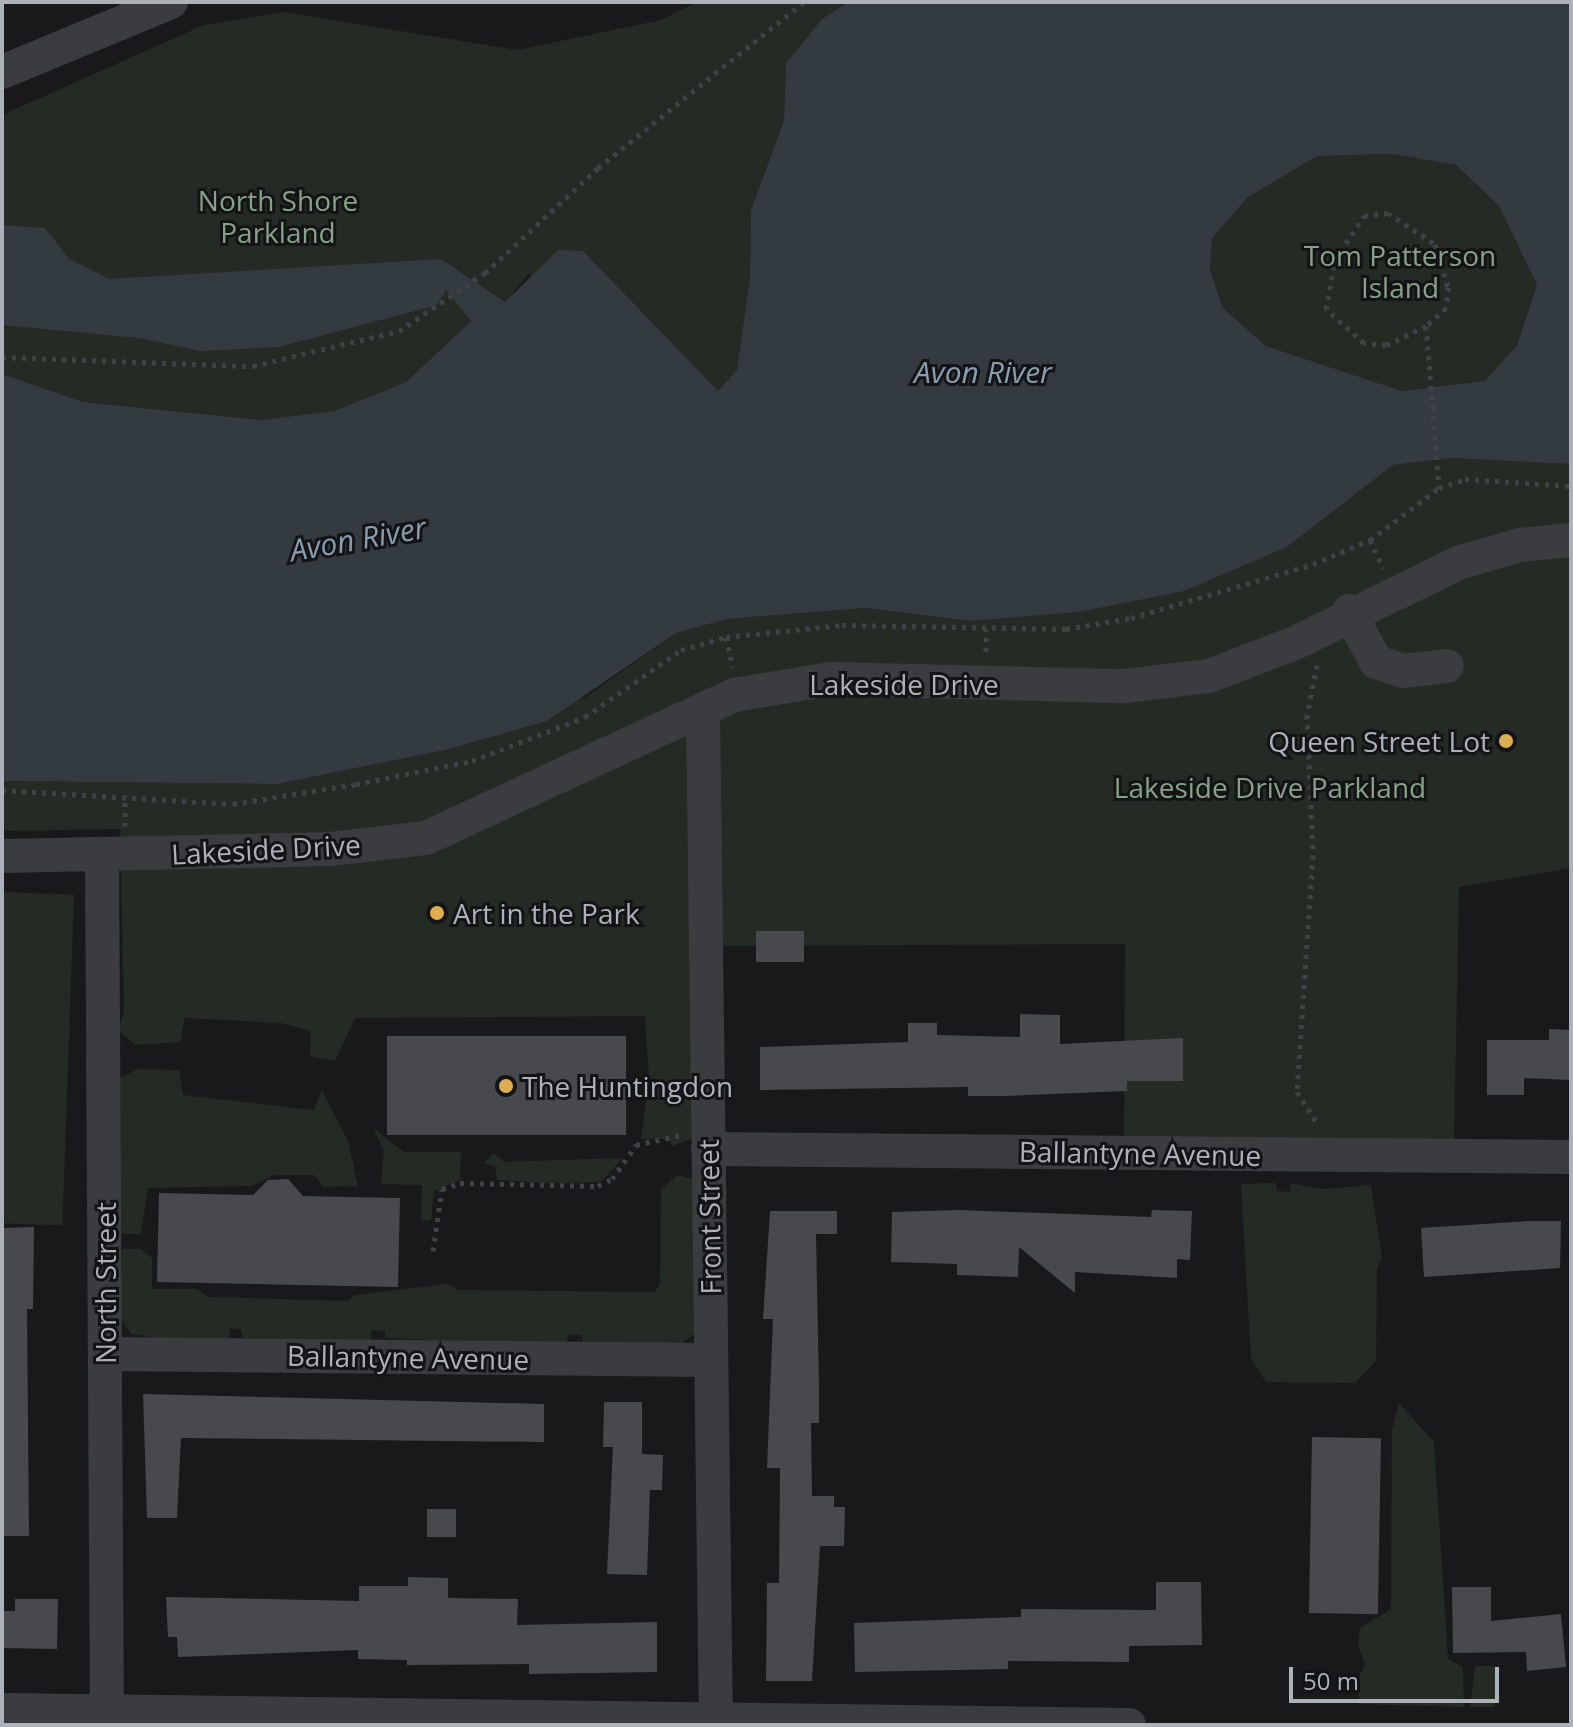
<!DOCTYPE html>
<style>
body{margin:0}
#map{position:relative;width:1573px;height:1727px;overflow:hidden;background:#19191b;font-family:"Open Sans",sans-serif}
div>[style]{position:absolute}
.green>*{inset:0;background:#242b25;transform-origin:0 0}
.water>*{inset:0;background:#333a40}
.building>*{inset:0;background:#48494d;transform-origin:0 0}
.path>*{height:5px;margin-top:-2.5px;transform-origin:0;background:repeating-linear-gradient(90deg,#414247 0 4px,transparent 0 10px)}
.minor>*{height:34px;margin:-17px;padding:0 17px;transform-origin:17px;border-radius:17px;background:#3b3c40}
.dots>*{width:22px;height:22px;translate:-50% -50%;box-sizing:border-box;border:4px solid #141416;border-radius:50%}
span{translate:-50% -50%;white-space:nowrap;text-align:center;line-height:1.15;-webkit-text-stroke:6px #141416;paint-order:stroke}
.park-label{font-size:28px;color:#87a288}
.street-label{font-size:28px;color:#adb1b9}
.poi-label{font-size:28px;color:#adb1b9}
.right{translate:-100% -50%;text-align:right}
.left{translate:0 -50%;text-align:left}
.water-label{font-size:30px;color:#899db0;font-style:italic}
.frame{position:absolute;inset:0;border:4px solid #adb1b9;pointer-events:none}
.scale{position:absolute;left:1289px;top:1667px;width:210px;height:36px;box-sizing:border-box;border:4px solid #adb1b9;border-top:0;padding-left:10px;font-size:24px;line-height:28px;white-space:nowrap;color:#adb1b9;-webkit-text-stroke:6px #141416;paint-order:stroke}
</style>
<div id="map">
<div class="green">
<i style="clip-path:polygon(697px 2px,848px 2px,822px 19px,786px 63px,784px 120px,751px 210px,750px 276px,737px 370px,718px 392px,630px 307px,528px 274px,505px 303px,471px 321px,406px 382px,334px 411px,261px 420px,83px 402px,2px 374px,2px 115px,204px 25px,283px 12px,517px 50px,661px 20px)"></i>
<i style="clip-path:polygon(1392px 154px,1456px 165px,1499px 206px,1537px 285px,1517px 345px,1485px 381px,1402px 391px,1266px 346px,1223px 308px,1210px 270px,1212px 237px,1247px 198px,1317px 156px)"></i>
<i style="clip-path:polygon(1451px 458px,1571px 464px,1571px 868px,1459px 887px,1454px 1141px,1124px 1138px,1125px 944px,694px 946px,694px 1138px,672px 1146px,669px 1139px,641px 1139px,649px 1078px,645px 1016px,355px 1018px,335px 1061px,310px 1056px,311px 1031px,281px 1023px,185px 1018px,180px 1042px,135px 1045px,118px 1030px,124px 1012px,120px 829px,2px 831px,2px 781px,277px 784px,445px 750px,586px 697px,676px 633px,727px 619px,865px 608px,969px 621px,1287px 547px,1393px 465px)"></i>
<i style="left:2px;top:892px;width:72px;height:331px;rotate:2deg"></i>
<i style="clip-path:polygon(179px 1070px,183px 1095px,314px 1110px,322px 1090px,348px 1141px,358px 1186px,324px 1187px,314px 1175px,275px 1175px,251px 1186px,148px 1188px,141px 1234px,119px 1234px,120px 1078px,138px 1069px)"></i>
<i style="clip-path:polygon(373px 1128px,404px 1152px,461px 1152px,460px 1180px,434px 1191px,431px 1220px,421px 1221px,422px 1185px,381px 1184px,384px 1151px)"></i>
<i style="clip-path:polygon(493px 1153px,504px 1162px,623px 1158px,601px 1182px,549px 1183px,497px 1180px,495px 1166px,484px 1163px)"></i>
<i style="clip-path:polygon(678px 1175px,697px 1180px,698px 1331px,682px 1343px,583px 1343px,582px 1335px,568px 1334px,567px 1342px,480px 1342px,385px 1338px,385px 1331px,371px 1330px,371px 1341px,243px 1338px,241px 1329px,230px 1328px,229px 1338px,157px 1338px,131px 1334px,120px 1317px,122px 1249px,140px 1249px,152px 1258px,152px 1289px,197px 1289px,208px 1297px,349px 1301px,354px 1295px,447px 1284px,458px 1290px,654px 1292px,660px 1284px,661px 1189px)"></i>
<i style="clip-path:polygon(1276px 1183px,1277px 1191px,1290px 1192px,1291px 1183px,1323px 1189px,1371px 1185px,1382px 1258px,1377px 1268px,1376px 1361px,1355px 1383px,1266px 1382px,1251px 1359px,1241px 1184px)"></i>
<i style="clip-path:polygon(1399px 1403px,1434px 1442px,1448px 1659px,1463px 1667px,1464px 1707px,1359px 1704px,1358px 1679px,1365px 1665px,1358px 1644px,1360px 1628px,1391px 1609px,1392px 1430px)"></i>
<i style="clip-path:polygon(1475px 1666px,1496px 1666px,1495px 1707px,1470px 1707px)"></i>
</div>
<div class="water">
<i style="clip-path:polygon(evenodd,848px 2px,1571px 2px,1571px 464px,1451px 458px,1393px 465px,1287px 547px,1184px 591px,1078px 612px,969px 621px,865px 608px,727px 619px,676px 633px,547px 721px,445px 750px,277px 784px,2px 781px,2px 374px,83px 402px,261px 420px,334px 411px,406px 382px,471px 321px,446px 290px,437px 305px,279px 347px,200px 351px,139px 338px,2px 325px,2px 225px,45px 228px,69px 259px,109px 279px,441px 259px,505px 302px,558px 250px,583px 251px,718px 391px,737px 370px,750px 276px,751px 210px,784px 120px,786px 63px,822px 19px,848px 2px,1392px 154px,1456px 165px,1499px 206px,1537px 285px,1517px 345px,1485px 381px,1402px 391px,1266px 346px,1223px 308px,1210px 270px,1212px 238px,1247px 198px,1317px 156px,1392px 154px)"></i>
</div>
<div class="building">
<i style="left:756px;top:931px;width:48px;height:31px"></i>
<i style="clip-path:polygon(1020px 1014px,1060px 1015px,1060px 1044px,1183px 1038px,1183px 1081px,1127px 1081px,1127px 1091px,1003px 1096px,968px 1096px,968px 1087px,760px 1090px,760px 1047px,908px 1042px,908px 1023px,937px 1023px,937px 1035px,1020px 1037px)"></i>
<i style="clip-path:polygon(1549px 1029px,1571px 1030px,1571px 1080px,1524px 1078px,1524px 1095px,1487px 1095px,1487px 1040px,1549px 1040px)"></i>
<i style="left:387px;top:1036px;width:239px;height:99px"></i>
<i style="clip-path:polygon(288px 1179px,303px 1196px,400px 1198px,398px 1287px,157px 1282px,159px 1193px,253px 1195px,268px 1180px)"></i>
<i style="clip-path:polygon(958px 1210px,1151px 1217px,1152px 1210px,1192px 1211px,1190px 1260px,1177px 1259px,1177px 1278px,1075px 1272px,1075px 1293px,1019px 1247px,1018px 1277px,957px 1275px,957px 1264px,891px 1262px,892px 1212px)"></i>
<i style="clip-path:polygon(770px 1211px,837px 1211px,837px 1234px,816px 1234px,819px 1386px,819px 1423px,811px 1423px,812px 1496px,834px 1496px,834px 1507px,845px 1507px,844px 1546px,820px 1546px,812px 1681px,766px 1681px,767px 1583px,779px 1583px,780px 1468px,767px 1468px,773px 1319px,763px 1319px)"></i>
<i style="clip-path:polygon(1529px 1221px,1561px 1221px,1560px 1268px,1424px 1277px,1421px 1228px)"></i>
<i style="clip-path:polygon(34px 1227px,33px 1309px,27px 1309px,29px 1536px,2px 1536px,2px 1228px)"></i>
<i style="clip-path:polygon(143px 1394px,544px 1404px,544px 1442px,181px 1438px,177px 1518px,147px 1518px)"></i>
<i style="clip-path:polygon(604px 1402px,642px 1402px,642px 1454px,663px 1455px,662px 1490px,650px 1490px,647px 1575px,607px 1574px,613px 1447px,603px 1447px)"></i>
<i style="left:1312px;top:1437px;width:69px;height:176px;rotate:1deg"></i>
<i style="left:427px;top:1509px;width:29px;height:28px"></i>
<i style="clip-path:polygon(408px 1577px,448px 1578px,448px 1598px,518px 1599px,517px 1625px,657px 1622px,657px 1672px,529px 1674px,529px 1664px,407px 1665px,407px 1660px,358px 1659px,358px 1650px,178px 1657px,177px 1637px,168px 1637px,166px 1597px,359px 1601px,359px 1586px,408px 1586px)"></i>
<i style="clip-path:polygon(1156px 1582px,1201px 1582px,1202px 1645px,1129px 1646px,1129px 1662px,1008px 1661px,1008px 1669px,855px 1672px,854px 1623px,1021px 1617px,1021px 1609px,1156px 1610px)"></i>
<i style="clip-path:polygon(1452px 1587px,1491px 1587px,1491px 1621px,1561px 1614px,1566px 1667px,1527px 1671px,1526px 1652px,1453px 1653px)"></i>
<i style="clip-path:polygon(15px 1599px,58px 1599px,57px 1649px,2px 1648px,2px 1611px,15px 1611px)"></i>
</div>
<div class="path">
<i style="left:1426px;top:326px;width:44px;rotate:154.6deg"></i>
<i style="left:1386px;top:345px;width:22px;rotate:-175deg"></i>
<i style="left:1364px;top:343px;width:51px;rotate:-138.2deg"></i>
<i style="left:1326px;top:309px;width:50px;rotate:-79.6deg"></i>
<i style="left:1335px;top:260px;width:53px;rotate:-56.6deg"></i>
<i style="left:1364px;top:216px;width:24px;rotate:-7deg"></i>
<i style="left:1388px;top:213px;width:56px;rotate:33.4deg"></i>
<i style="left:1435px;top:244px;width:45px;rotate:73.2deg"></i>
<i style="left:1448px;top:287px;width:21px;rotate:95deg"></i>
<i style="left:1446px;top:308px;width:27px;rotate:138deg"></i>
<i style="left:1426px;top:326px;width:163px;rotate:85.4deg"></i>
<i style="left:2px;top:357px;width:251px;rotate:2.1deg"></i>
<i style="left:253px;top:366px;width:150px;rotate:-13.5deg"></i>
<i style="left:399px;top:331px;width:104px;rotate:-34deg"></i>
<i style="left:485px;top:273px;width:154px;rotate:-42.9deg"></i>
<i style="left:598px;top:168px;width:265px;rotate:-38.9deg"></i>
<i style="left:1370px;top:540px;width:31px;rotate:65deg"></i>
<i style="left:726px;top:637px;width:31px;rotate:77deg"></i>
<i style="left:986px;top:652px;width:23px;rotate:-90deg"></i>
<i style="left:1317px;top:665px;width:51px;rotate:101.3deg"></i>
<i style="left:1307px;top:715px;width:140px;rotate:87.5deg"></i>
<i style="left:1313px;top:855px;width:238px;rotate:93.9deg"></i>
<i style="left:1297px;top:1092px;width:38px;rotate:57deg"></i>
<i style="left:2px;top:790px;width:231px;rotate:3.5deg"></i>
<i style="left:233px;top:804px;width:125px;rotate:-9.2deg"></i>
<i style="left:356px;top:784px;width:118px;rotate:-11.2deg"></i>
<i style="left:472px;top:761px;width:121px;rotate:-21.3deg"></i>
<i style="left:585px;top:717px;width:117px;rotate:-34.9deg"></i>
<i style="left:681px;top:650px;width:47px;rotate:-16.1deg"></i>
<i style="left:726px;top:637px;width:117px;rotate:-5.9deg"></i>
<i style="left:842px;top:625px;width:224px;rotate:1deg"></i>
<i style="left:1066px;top:629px;width:66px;rotate:-9.6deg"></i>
<i style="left:1131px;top:618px;width:190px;rotate:-16.5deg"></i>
<i style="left:1313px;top:564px;width:62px;rotate:-22.8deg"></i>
<i style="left:1370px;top:540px;width:86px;rotate:-37deg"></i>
<i style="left:1439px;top:488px;width:28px;rotate:-19deg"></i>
<i style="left:1465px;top:479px;width:106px;rotate:3.8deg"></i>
<i style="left:125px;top:826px;width:31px;rotate:-90deg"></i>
<i style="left:433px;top:1251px;width:63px;rotate:-81.7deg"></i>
<i style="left:442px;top:1189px;width:19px;rotate:-18deg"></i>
<i style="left:460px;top:1183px;width:138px;rotate:1.2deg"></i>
<i style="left:598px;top:1186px;width:16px;rotate:-27deg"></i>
<i style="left:612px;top:1179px;width:42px;rotate:-54.8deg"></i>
<i style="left:636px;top:1145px;width:45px;rotate:-12.8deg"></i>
</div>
<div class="minor">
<i style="left:2px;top:72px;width:183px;rotate:-22.5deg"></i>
<i style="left:1349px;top:611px;width:58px;rotate:62.1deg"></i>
<i style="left:1376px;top:662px;width:28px;rotate:18deg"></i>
<i style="left:1403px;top:671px;width:44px;rotate:-6.5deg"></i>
<i style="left:703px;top:709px;width:1016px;rotate:89.27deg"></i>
<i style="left:102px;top:855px;width:857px;rotate:89.67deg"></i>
<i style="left:2px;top:856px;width:329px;rotate:-1.2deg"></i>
<i style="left:331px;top:849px;width:96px;rotate:-6.6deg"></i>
<i style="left:426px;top:838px;width:340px;rotate:-24.9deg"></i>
<i style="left:734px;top:695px;width:98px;rotate:-9.4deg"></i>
<i style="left:831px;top:679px;width:294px;rotate:1.4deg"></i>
<i style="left:1125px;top:686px;width:85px;rotate:-6.8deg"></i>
<i style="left:1209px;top:676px;width:92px;rotate:-21deg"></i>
<i style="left:1295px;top:643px;width:182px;rotate:-26.1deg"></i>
<i style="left:1458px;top:563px;width:65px;rotate:-16.2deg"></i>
<i style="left:1520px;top:545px;width:51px;rotate:-5.6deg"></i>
<i style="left:708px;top:1149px;width:863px;rotate:0.53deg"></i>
<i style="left:105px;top:1354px;width:606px;rotate:0.57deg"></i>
<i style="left:2px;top:1710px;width:1127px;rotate:0.76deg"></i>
</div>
<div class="dots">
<i style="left:1506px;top:741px;background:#ddae4f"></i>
<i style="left:437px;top:913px;background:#ddae4f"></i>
<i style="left:506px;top:1086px;background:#ddae4f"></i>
</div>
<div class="park-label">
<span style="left:278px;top:216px">North Shore<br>Parkland</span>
<span style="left:1400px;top:271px">Tom Patterson<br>Island</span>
<span style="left:1270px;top:787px">Lakeside Drive Parkland</span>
</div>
<div class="street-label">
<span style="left:904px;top:684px">Lakeside Drive</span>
<span style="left:266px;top:849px;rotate:-3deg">Lakeside Drive</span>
<span style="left:1140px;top:1153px;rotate:1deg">Ballantyne Avenue</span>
<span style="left:709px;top:1217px;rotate:-91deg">Front Street</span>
<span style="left:105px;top:1283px;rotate:-90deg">North Street</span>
<span style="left:408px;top:1357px;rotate:1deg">Ballantyne Avenue</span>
</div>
<div class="poi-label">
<span class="right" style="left:1490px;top:741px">Queen Street Lot</span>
<span class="left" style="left:453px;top:913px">Art in the Park</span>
<span class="left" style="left:522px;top:1086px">The Huntingdon</span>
</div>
<div class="water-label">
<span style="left:983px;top:372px">Avon River</span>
<span style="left:358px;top:539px;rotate:-10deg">Avon River</span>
</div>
<div class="frame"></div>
<div class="scale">50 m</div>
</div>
